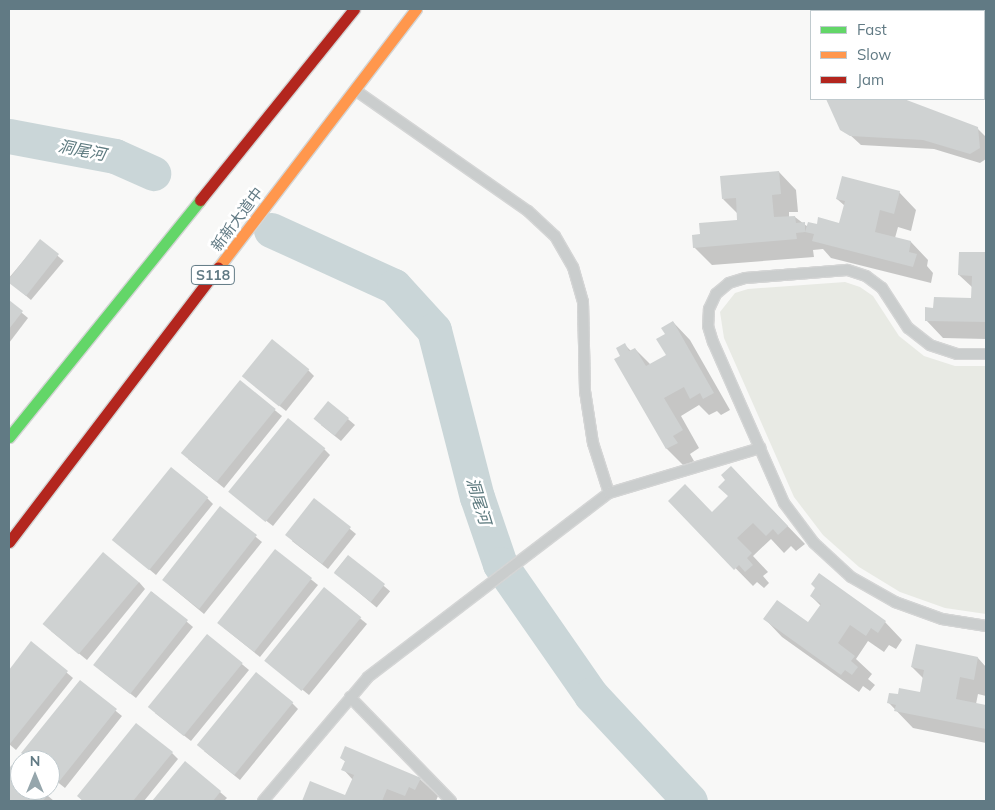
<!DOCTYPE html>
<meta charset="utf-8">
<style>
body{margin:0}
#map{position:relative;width:995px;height:810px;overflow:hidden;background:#f8f8f7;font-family:Mulish,"Noto Sans SC",sans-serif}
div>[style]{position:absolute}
.green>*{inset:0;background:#e8eae4}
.shadow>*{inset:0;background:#0003;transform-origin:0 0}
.river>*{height:35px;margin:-17.5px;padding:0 17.5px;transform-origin:17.5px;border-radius:17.5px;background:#cad6d8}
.building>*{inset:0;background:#cfd2d2;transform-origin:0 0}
.roads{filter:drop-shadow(1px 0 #d4d5d5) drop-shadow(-1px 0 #d4d5d5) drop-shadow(0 1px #d4d5d5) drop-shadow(0 -1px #d4d5d5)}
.lane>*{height:10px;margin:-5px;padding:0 5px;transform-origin:5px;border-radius:5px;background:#cacdcd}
.fast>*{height:11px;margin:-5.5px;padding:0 5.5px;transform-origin:5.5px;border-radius:5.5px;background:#63d668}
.slow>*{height:11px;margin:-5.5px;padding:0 5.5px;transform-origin:5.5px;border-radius:5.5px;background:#ff974d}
.jam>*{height:11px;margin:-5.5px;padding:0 5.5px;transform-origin:5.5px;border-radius:5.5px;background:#b3261e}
span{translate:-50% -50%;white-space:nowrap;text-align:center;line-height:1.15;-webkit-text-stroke:5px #fff;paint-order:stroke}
.shield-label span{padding:1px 4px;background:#fff;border:1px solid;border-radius:4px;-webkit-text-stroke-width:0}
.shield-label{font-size:14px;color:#617a84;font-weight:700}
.street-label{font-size:15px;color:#617a84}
.water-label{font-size:16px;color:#5c797e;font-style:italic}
.frame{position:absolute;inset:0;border:10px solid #617a84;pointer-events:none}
.legend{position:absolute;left:810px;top:10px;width:175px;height:90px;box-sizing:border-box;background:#fff;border:1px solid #c0cace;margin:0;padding:6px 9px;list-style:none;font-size:15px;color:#617a84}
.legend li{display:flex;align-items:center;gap:10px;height:25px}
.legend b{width:25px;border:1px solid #c0cace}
.north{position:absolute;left:10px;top:750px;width:50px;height:50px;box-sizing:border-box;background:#fff;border:1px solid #c0cace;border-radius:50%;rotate:0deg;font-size:14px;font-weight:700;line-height:20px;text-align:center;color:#617a84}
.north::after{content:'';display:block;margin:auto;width:18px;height:22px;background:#96a6ac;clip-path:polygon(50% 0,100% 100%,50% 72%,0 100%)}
</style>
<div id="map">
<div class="green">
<i style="clip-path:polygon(845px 282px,860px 287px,873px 296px,899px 336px,924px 356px,955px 366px,986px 366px,986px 614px,945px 608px,900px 592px,859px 567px,823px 535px,794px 497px,724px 338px,720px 312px,735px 293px,748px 289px)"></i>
</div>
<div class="shadow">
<i style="clip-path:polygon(827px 99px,901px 99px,977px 128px,986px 137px,986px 159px,980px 163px,934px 149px,861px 145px,849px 134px)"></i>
<i style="clip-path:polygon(779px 172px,796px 190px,798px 212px,789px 212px,789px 218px,795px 217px,808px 227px,840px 224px,845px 206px,837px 199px,899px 192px,916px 210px,911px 231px,898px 227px,895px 238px,911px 242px,928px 260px,927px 266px,933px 273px,931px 283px,831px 258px,823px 249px,813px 250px,814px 257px,712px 265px,694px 247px,702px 235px,739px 221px,738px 214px,723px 199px)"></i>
<i style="left:40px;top:241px;width:31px;height:51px;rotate:40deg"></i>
<i style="clip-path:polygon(960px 253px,986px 254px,986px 339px,943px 338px,926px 320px,935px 309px,973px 299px,973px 288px,959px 275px)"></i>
<i style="clip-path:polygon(9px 302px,28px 318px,9px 343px)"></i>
<i style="clip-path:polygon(673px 322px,690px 340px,730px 410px,721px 415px,717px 411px,709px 415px,699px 405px,681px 416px,699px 448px,690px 454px,694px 461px,684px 466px,667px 449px,616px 360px,622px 356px,625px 345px,631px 351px,635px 349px,651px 365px,667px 356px,666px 335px)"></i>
<i style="clip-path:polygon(308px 370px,314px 376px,286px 411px,250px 382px)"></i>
<i style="clip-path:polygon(240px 382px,282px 416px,224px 488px,188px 459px)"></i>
<i style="clip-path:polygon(328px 402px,355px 425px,341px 441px,321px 425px)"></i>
<i style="clip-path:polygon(324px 449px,330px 455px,273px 526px,237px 498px)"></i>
<i style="clip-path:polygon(748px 485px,805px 544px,796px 551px,791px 546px,784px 553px,771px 539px,753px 556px,768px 572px,763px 576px,769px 583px,764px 588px,757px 582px,753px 586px,670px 501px,712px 513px)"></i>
<i style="clip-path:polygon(207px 498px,213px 504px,156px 575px,114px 540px)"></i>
<i style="clip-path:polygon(315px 500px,356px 534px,328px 569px,292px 541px)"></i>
<i style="clip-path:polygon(220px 508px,262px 542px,204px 614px,169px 585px)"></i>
<i style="clip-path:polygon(276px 551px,318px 585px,260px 657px,224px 628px)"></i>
<i style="left:348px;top:556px;width:55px;height:21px;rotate:40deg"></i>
<i style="clip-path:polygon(139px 582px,145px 589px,87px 660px,51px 631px)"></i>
<i style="clip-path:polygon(324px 589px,367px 624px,309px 695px,273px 666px)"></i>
<i style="clip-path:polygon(152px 592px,193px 627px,136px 698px,100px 670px)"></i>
<i style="clip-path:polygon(811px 596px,885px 622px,902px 640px,896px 649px,889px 645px,884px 652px,868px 641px,856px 659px,872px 674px,868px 679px,875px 685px,870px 691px,863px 686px,859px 692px,782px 637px,765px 619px,808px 624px,821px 606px)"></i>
<i style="clip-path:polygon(207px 635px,249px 670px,191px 741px,155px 713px)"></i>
<i style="clip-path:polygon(32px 643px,73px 678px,16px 750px,9px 744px,9px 671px)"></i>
<i style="clip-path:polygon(978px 658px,986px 667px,986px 696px,978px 694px,976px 704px,986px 706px,986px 743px,913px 728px,888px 702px,921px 693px,924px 679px,912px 667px)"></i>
<i style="clip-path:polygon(80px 682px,122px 716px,65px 788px,50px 776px,50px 760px,30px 760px,23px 753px)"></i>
<i style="clip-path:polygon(292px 703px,298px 709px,240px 780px,204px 751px)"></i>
<i style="clip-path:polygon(172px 753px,178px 759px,144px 801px,83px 801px,78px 796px)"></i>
<i style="clip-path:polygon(341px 758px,420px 779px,438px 796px,436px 801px,303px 801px,311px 783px,346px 797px,353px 780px,343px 769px,346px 762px)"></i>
<i style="clip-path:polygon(185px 763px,220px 792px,227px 798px,224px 801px,154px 801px)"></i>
<i style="clip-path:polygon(12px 766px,20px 773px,20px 790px,41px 790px,54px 801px,9px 801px,9px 770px)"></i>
</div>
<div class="river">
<i style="left:9px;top:136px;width:108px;rotate:10.7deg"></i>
<i style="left:115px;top:156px;width:42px;rotate:24.1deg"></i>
<i style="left:271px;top:230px;width:135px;rotate:24.5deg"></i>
<i style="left:394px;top:286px;width:59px;rotate:47.7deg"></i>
<i style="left:434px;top:330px;width:172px;rotate:75.6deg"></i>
<i style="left:477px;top:497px;width:71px;rotate:71.1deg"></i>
<i style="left:500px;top:564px;width:160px;rotate:55.2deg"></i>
<i style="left:591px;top:695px;width:145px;rotate:47deg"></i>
</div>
<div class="building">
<i style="clip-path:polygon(826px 99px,904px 99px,978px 127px,980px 148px,970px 154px,923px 140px,850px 136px,840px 130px)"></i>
<i style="clip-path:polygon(779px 171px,781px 194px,772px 195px,774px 217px,795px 216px,796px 223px,805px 222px,805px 232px,808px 222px,817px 224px,818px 217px,839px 223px,845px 201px,836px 199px,842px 176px,900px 191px,894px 214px,880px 210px,875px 232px,911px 241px,909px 252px,917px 254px,913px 267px,812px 241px,814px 234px,805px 232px,796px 233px,797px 239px,693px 248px,692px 235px,700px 234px,699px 223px,737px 220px,736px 198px,722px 199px,720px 176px)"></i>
<i style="clip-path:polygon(40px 239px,59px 254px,26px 296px,9px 283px,9px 279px)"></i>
<i style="clip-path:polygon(959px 252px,986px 252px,986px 322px,925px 321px,925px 307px,933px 308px,934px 297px,971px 298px,972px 276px,958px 275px)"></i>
<i style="clip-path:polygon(9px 300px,23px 311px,9px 329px)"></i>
<i style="clip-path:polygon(673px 321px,714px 393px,703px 399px,700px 393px,690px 399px,684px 387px,664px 398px,683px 430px,673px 436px,678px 443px,666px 449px,614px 359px,620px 356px,616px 348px,625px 343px,629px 351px,635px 348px,646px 366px,666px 355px,656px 339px,665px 334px,661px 328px)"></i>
<i style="left:272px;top:339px;width:48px;height:48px;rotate:39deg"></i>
<i style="left:240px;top:380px;width:46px;height:94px;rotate:39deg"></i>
<i style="left:328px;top:401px;width:27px;height:23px;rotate:39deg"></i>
<i style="left:288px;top:418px;width:48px;height:95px;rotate:39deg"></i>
<i style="clip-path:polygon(731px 466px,788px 526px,778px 535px,773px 529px,766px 536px,753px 523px,737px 538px,752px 553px,747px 558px,753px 565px,745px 572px,739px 565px,734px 570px,668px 501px,685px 484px,712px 512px,728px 496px,718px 487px,725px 480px,721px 475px)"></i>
<i style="left:171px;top:467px;width:48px;height:94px;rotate:39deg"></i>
<i style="left:314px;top:498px;width:47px;height:47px;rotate:38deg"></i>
<i style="left:220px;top:506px;width:47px;height:94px;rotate:38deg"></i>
<i style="left:275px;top:549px;width:47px;height:94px;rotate:38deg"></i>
<i style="left:103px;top:552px;width:47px;height:94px;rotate:40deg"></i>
<i style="left:348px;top:555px;width:47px;height:23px;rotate:38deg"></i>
<i style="clip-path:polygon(819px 573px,886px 621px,878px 633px,871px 628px,866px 636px,850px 625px,838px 643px,855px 656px,851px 661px,858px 667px,852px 675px,845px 670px,841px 675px,763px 619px,777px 600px,808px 622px,821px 604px,810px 596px,815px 588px,811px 584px)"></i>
<i style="left:324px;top:587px;width:48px;height:95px;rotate:39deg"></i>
<i style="left:151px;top:591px;width:47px;height:94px;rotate:38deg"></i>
<i style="left:207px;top:634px;width:46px;height:94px;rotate:39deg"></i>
<i style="clip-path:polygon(31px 641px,68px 671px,9px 745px,9px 670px)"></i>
<i style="clip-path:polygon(916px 644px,978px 657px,974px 680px,960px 677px,956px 699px,986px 705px,986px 729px,894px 711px,896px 705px,887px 703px,889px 693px,898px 694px,899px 688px,920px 692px,924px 670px,911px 667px)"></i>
<i style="left:256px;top:672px;width:48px;height:94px;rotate:39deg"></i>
<i style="clip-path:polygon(80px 680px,117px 709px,58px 783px,50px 776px,50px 760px,30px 760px,21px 753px)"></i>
<i style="clip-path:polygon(136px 723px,173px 752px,133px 801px,83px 801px,77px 796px)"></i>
<i style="clip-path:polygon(345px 746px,421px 778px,415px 790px,409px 787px,405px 796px,387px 789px,382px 801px,302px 801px,310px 781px,345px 795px,354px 775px,341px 770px,345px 761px,340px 758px)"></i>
<i style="clip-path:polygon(185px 761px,221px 791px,213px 801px,152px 801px)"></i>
<i style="clip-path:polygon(12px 765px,20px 771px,20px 790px,43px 790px,48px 794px,43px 801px,9px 801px,9px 768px)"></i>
</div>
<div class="roads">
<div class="lane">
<i style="left:355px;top:90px;width:211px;rotate:35deg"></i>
<i style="left:528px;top:211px;width:37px;rotate:43deg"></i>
<i style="left:555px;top:236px;width:36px;rotate:60deg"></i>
<i style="left:573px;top:267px;width:36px;rotate:74deg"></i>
<i style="left:583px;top:302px;width:89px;rotate:88.7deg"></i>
<i style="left:585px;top:391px;width:53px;rotate:81.3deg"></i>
<i style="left:593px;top:443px;width:52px;rotate:72.3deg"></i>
<i style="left:986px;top:354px;width:29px;rotate:180deg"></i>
<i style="left:957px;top:354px;width:28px;rotate:-162deg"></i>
<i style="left:930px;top:345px;width:28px;rotate:-142deg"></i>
<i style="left:908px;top:328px;width:48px;rotate:-123deg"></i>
<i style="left:882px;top:288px;width:20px;rotate:-143deg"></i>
<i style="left:866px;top:276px;width:20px;rotate:-162deg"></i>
<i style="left:847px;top:270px;width:102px;rotate:175.5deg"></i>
<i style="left:745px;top:278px;width:17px;rotate:163deg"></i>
<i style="left:729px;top:283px;width:17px;rotate:140deg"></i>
<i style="left:716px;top:294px;width:17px;rotate:115deg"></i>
<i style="left:709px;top:309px;width:17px;rotate:93deg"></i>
<i style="left:708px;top:326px;width:17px;rotate:73deg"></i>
<i style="left:713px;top:342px;width:176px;rotate:66.2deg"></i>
<i style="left:784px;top:503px;width:50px;rotate:53.1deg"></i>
<i style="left:814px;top:543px;width:50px;rotate:42.6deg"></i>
<i style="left:851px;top:577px;width:51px;rotate:29.6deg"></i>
<i style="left:895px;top:602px;width:50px;rotate:19.9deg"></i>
<i style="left:942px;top:619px;width:45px;rotate:9deg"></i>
<i style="left:350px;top:697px;width:145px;rotate:45.8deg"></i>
<i style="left:263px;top:801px;width:162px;rotate:-49.7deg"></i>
<i style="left:368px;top:677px;width:303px;rotate:-37.4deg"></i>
<i style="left:609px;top:493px;width:158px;rotate:-16.6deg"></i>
</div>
<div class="fast">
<i style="left:9px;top:437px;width:304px;rotate:-51.1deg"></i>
</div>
<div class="slow">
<i style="left:218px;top:268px;width:326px;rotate:-52.6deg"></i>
</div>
<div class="jam">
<i style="left:200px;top:200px;width:245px;rotate:-51.1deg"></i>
<i style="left:9px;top:542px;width:345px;rotate:-52.7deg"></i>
</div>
</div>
<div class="shield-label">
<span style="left:213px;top:275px">S118</span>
</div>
<div class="street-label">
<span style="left:237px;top:219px;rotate:-53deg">新新大道中</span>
</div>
<div class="water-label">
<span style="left:82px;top:150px;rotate:11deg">洞尾河</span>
<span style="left:479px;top:501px;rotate:73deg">洞尾河</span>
</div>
<div class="frame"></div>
<ul class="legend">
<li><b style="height:6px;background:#63d668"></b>Fast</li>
<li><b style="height:6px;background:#ff974d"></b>Slow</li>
<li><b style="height:6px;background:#b3261e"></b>Jam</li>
</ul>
<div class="north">N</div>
</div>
